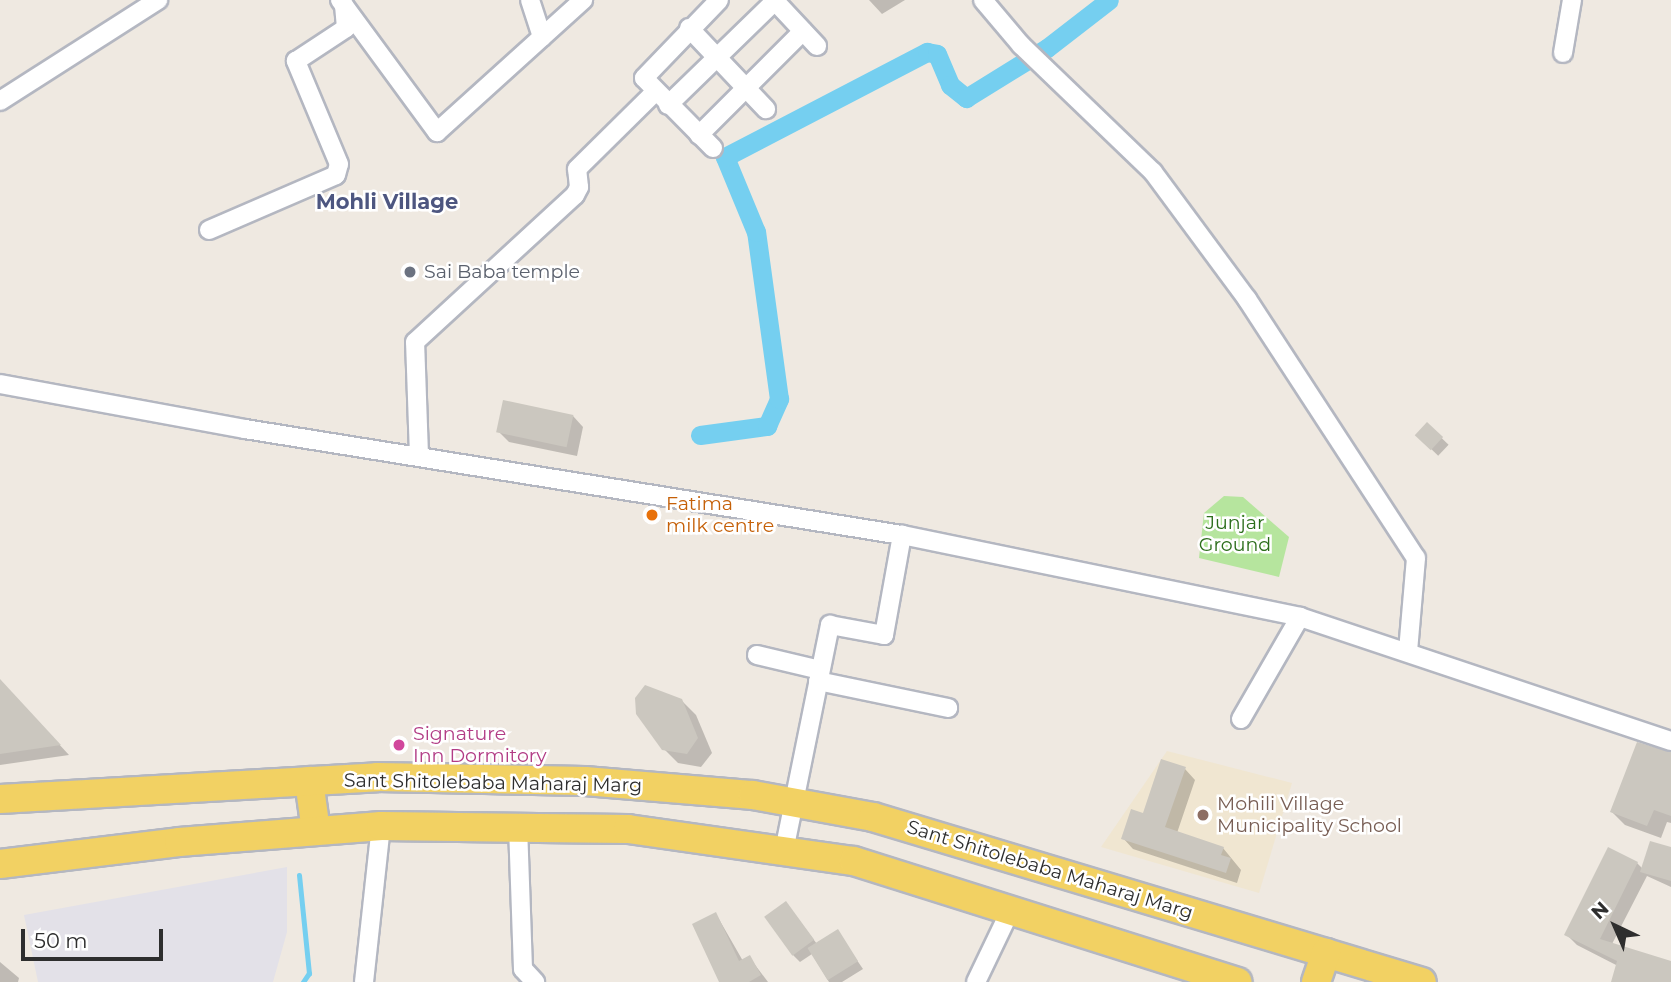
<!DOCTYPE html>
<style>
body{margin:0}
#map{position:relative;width:1671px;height:982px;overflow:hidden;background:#efe9e1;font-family:Montserrat,sans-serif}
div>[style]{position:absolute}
.industrial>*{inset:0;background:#e3e1e8}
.education>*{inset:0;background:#f0e6d1}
.green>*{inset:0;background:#b6e59e}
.shadow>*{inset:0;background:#0003;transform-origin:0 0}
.stream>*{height:5px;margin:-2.5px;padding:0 2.5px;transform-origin:2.5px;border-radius:2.5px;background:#75cff0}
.canal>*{height:19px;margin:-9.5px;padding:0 9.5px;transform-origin:9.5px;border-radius:9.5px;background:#75cff0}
.building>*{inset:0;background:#cbc7bf;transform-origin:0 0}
.roads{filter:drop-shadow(2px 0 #b4b7c1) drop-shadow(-2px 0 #b4b7c1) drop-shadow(0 2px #b4b7c1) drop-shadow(0 -2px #b4b7c1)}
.street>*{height:18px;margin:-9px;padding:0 9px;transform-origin:9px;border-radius:9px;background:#fff}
.primary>*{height:28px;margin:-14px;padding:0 14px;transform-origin:14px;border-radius:14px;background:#f2d163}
.dots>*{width:19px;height:19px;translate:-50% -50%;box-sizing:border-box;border:4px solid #fff;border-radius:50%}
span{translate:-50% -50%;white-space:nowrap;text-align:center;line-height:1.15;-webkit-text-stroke:5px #fff;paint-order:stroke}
.worship-label{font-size:19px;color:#5b616d}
.left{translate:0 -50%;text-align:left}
.food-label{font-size:19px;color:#c56008}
.park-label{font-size:19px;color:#2c6e1b}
.hotel-label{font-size:19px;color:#b23c85}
.street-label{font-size:19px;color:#2e2e2e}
.education-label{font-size:19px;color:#785e54}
.neighbourhood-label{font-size:21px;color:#4d5680;font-weight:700}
.north{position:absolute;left:1580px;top:891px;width:70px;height:70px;-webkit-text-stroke:5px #fff;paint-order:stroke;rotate:316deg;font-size:19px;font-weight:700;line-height:28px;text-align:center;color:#2e2e2e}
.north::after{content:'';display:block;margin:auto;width:24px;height:32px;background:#2e2e2e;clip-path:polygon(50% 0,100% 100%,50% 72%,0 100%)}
.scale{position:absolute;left:21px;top:929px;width:142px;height:32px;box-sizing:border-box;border:4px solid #2e2e2e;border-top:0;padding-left:9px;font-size:21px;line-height:24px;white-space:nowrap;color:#2e2e2e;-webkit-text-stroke:5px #fff;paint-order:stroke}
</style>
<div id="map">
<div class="industrial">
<i style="clip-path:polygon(287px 867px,287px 932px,273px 982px,38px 982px,24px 915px)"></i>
</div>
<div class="education">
<i style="clip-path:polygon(1167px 751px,1292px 783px,1259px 893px,1101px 847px)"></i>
</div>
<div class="green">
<i style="clip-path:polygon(1224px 496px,1243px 497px,1289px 537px,1279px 577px,1199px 558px,1204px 513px)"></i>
</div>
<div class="shadow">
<i style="clip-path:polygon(869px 0,905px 0,882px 14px)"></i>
<i style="clip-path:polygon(573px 416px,583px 427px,577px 456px,509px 442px,498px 431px)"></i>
<i style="left:1427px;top:424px;width:30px;height:15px;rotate:44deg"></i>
<i style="clip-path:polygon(0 681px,11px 692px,69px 755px,0 765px)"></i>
<i style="clip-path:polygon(681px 700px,696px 715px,712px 753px,701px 767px,678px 763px,663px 748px)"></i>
<i style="clip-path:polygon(1671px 755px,1671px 823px,1667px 822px,1661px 838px,1625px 825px,1612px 812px)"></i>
<i style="clip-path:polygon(1185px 769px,1195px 780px,1177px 833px,1223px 848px,1241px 870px,1237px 883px,1133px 849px,1123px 838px)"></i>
<i style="clip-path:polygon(1671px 849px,1671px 887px,1647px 876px,1612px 944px,1671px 963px,1671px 982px,1613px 982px,1618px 966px,1577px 945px,1566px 934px,1637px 863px,1643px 869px)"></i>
<i style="clip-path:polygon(786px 903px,817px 944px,837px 931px,863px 969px,842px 982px,829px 982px,812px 954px,800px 962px,793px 955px)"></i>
<i style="clip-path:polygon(716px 914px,743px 961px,749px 957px,768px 982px,720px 982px)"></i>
<i style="clip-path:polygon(0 962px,19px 978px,18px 982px,0 982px)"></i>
</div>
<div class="stream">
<i style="left:299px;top:875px;width:99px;rotate:84.2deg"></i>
<i style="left:309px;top:973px;width:11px;rotate:124deg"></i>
</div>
<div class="canal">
<i style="left:700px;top:435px;width:68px;rotate:-7.7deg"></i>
<i style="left:767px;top:426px;width:30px;rotate:-66deg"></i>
<i style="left:779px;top:399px;width:169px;rotate:-97.8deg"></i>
<i style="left:756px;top:232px;width:81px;rotate:-112.5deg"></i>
<i style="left:725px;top:157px;width:228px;rotate:-27.5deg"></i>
<i style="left:927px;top:52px;width:10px;rotate:11deg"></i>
<i style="left:937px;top:54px;width:34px;rotate:67deg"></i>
<i style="left:950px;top:85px;width:21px;rotate:39deg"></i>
<i style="left:966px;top:98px;width:95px;rotate:-31.7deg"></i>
<i style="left:1047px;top:48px;width:78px;rotate:-37.7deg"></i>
</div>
<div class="building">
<i style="left:503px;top:400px;width:72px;height:33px;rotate:12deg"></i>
<i style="left:1427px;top:422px;width:22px;height:18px;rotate:43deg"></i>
<i style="clip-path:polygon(0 679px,61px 745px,0 754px)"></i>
<i style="clip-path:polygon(645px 685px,682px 699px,698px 738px,687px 754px,662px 750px,636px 714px,635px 698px)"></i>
<i style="clip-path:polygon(1637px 742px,1671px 752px,1671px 816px,1654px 810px,1647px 826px,1610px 812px)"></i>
<i style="clip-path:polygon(1161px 759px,1186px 767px,1165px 827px,1224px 847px,1221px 855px,1231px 858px,1226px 873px,1121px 839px,1131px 809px,1143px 813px)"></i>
<i style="clip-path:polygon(1650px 841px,1671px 847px,1671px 881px,1640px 872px)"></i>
<i style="clip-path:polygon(1608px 847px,1638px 862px,1600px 939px,1671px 961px,1671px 982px,1611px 982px,1617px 961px,1564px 935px)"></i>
<i style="left:786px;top:901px;width:48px;height:27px;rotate:54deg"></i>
<i style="clip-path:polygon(716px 912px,739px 961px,750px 955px,761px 975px,749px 982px,719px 982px,692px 924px)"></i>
<i style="left:838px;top:929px;width:38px;height:36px;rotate:58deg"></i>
</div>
<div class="roads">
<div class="street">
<i style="left:340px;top:0;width:164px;rotate:53.7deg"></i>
<i style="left:437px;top:132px;width:197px;rotate:-42.1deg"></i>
<i style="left:530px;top:0;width:39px;rotate:72deg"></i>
<i style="left:774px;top:0;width:63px;rotate:46.9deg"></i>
<i style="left:983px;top:0;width:59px;rotate:49.8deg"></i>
<i style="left:1021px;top:45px;width:183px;rotate:43.9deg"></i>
<i style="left:1153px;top:172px;width:158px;rotate:53.5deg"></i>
<i style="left:1247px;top:299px;width:309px;rotate:56.9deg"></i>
<i style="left:1416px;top:558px;width:94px;rotate:94.9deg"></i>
<i style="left:689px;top:28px;width:112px;rotate:46.5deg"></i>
<i style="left:1563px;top:53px;width:54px;rotate:-80.4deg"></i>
<i style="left:0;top:101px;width:188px;rotate:-32.6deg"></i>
<i style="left:668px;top:105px;width:149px;rotate:-44.2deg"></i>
<i style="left:699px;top:135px;width:147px;rotate:-45deg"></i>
<i style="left:713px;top:148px;width:98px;rotate:-134.6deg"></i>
<i style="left:644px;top:78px;width:108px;rotate:-46.1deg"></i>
<i style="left:209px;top:230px;width:138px;rotate:-23.4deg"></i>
<i style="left:336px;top:175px;width:11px;rotate:-75deg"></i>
<i style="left:339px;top:164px;width:112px;rotate:-112.7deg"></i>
<i style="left:296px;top:61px;width:60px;rotate:-33.4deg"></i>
<i style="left:346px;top:28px;width:23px;rotate:-95deg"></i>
<i style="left:0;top:384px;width:249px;rotate:10.4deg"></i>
<i style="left:245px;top:429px;width:665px;rotate:9.17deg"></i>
<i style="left:902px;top:535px;width:406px;rotate:11.6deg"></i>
<i style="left:1300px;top:617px;width:391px;rotate:18.5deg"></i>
<i style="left:419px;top:455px;width:113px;rotate:-92deg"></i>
<i style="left:415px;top:342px;width:217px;rotate:-42.6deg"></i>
<i style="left:575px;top:195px;width:9px;rotate:-63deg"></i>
<i style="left:579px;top:187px;width:18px;rotate:-96deg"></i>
<i style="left:577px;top:169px;width:110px;rotate:-44.6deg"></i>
<i style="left:757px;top:655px;width:65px;rotate:13.4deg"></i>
<i style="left:818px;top:681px;width:133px;rotate:11.7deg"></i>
<i style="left:1241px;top:719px;width:118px;rotate:-60deg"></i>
<i style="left:518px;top:826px;width:143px;rotate:88deg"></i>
<i style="left:523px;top:969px;width:18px;rotate:47deg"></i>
<i style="left:784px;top:851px;width:231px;rotate:-78.5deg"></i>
<i style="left:830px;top:625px;width:55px;rotate:10.5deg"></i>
<i style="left:884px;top:635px;width:102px;rotate:-79.8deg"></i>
<i style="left:364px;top:982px;width:157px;rotate:-83.8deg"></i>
<i style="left:976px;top:982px;width:81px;rotate:-64.4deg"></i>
</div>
<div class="primary">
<i style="left:309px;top:781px;width:50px;rotate:82deg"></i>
<i style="left:0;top:799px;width:378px;rotate:-3.3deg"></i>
<i style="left:377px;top:777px;width:208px;rotate:1.1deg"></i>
<i style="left:585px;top:781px;width:169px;rotate:4.8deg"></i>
<i style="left:753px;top:795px;width:122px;rotate:10.4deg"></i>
<i style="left:873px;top:817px;width:573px;rotate:16.73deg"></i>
<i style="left:0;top:864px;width:180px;rotate:-7deg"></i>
<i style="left:179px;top:842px;width:203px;rotate:-4.5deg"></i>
<i style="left:381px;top:826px;width:247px;rotate:0.7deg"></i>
<i style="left:628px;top:829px;width:228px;rotate:8.1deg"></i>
<i style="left:854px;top:861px;width:402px;rotate:17.5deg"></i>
<i style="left:1316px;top:982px;width:31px;rotate:-71deg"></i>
</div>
</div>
<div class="dots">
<i style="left:410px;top:272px;background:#6b7280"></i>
<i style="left:652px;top:515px;background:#e8710a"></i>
<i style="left:399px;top:745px;background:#d1479c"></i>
<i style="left:1203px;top:815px;background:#8d6e63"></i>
</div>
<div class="worship-label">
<span class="left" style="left:424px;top:272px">Sai Baba temple</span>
</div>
<div class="food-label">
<span class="left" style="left:666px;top:515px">Fatima<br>milk centre</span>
</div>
<div class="park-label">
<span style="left:1235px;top:534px">Junjar<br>Ground</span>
</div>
<div class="hotel-label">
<span class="left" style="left:413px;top:745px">Signature<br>Inn Dormitory</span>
</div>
<div class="street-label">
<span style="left:493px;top:783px;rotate:1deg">Sant Shitolebaba Maharaj Marg</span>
<span style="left:1050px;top:870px;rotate:17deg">Sant Shitolebaba Maharaj Marg</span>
</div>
<div class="education-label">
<span class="left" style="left:1217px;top:815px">Mohili Village<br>Municipality School</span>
</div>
<div class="neighbourhood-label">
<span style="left:387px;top:202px">Mohli Village</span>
</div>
<div class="north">N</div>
<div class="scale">50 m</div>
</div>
